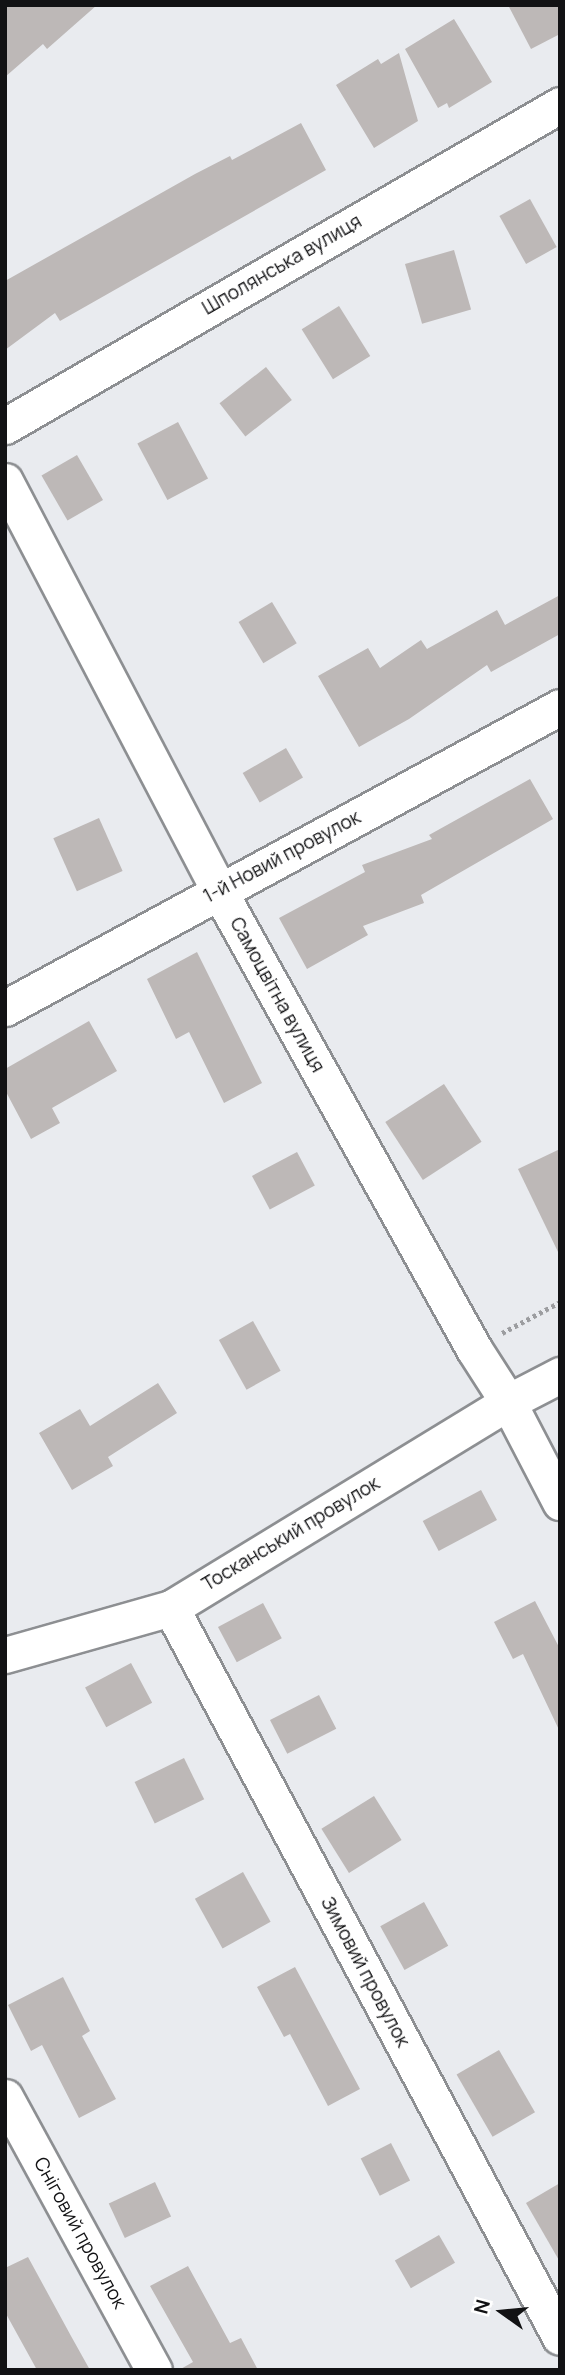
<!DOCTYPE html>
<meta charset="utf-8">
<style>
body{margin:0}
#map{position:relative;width:565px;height:2375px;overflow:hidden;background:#e9ebef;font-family:Manrope,sans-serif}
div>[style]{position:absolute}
.building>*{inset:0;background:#bdb8b7;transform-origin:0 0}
.path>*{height:4.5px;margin-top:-2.25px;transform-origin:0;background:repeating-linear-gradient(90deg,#9c9da0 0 3.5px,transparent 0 7px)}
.roads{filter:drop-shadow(2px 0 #8d8f92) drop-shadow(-2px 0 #8d8f92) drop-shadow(0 2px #8d8f92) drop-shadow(0 -2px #8d8f92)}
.minor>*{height:35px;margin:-17.5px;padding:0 17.5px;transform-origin:17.5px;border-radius:17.5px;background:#fff}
span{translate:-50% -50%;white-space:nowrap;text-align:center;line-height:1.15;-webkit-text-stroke:5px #fff;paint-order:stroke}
.street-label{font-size:19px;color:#121214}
.frame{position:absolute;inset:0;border:7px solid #121214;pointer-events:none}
.north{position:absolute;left:467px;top:2277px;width:70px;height:70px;-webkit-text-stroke:5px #fff;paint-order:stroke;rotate:285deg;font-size:19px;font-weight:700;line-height:28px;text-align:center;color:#121214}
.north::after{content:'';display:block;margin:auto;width:24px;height:32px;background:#121214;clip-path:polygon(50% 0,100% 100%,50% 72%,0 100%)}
</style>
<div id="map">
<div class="building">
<i style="clip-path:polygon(5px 5px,97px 5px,47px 49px,43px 44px,5px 77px)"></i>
<i style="clip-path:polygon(508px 5px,560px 5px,560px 34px,531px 49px)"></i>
<i style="clip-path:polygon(454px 19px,492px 82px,449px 108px,447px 103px,438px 108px,405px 49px)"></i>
<i style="clip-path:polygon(399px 53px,418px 121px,374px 148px,336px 85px,378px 59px,381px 64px)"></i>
<i style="clip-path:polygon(301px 123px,326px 170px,60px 321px,55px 313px,5px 350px,5px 281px,195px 174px,230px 156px,232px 160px)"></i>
<i style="left:530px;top:199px;width:55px;height:35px;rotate:61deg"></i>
<i style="left:454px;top:250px;width:62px;height:51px;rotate:74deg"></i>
<i style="left:339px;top:306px;width:59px;height:44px;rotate:58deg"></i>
<i style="left:266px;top:367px;width:42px;height:59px;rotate:52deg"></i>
<i style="left:178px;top:422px;width:64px;height:46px;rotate:62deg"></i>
<i style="left:77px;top:455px;width:52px;height:41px;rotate:60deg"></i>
<i style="clip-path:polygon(560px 595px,560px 634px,491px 672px,487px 665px,409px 719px,359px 747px,318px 676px,368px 648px,380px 668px,421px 640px,427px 649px,497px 610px,505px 625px)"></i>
<i style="left:272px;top:602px;width:48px;height:39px;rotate:59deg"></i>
<i style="left:286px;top:748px;width:34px;height:50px;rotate:60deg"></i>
<i style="clip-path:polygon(530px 779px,553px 819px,421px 895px,424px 903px,363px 926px,368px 935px,307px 969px,279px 918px,365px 872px,362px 865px,432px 839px,429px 835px)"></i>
<i style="left:99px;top:818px;width:58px;height:50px;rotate:66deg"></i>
<i style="clip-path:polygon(197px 952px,262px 1083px,224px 1103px,189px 1032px,176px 1039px,147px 979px)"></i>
<i style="clip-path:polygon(89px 1021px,117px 1071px,52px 1108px,60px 1123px,31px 1139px,5px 1090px,5px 1069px)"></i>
<i style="left:444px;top:1084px;width:69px;height:70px;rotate:57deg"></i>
<i style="clip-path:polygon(560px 1149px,560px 1256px,518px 1169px)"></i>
<i style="left:297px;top:1152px;width:38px;height:51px;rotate:62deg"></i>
<i style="left:253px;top:1321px;width:57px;height:39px;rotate:61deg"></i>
<i style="clip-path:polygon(158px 1383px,177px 1413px,108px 1457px,113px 1466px,72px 1490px,39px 1433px,80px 1409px,90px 1426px)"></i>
<i style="left:481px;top:1490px;width:34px;height:66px;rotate:62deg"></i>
<i style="clip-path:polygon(535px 1601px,560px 1649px,560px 1732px,523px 1654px,513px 1659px,494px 1622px)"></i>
<i style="left:263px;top:1603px;width:40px;height:51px;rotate:62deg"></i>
<i style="left:131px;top:1663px;width:45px;height:52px;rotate:62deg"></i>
<i style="left:319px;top:1695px;width:38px;height:55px;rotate:63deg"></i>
<i style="left:184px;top:1758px;width:46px;height:55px;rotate:64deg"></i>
<i style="left:374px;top:1796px;width:52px;height:62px;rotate:58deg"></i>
<i style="left:243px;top:1872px;width:57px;height:55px;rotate:61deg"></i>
<i style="left:424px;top:1902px;width:50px;height:50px;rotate:61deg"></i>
<i style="clip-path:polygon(295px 1967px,360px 2089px,328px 2106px,290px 2034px,284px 2037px,257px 1987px)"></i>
<i style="clip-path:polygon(63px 1977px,90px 2031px,82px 2036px,116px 2099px,79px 2118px,42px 2045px,31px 2051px,8px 2005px)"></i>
<i style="left:499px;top:2050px;width:72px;height:49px;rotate:60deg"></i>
<i style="left:391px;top:2143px;width:42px;height:34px;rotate:63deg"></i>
<i style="left:155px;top:2182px;width:38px;height:51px;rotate:65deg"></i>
<i style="clip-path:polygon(560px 2183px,560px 2262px,526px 2203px)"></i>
<i style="left:439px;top:2235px;width:32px;height:51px;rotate:60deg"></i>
<i style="clip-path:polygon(28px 2257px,71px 2336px,90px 2370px,37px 2370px,5px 2312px,5px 2268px)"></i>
<i style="clip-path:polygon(188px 2266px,230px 2343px,241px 2338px,258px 2370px,179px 2370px,193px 2362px,150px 2286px)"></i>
</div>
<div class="path">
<i style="left:502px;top:1333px;width:66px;rotate:-28.1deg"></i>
</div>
<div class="roads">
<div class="minor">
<i style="left:5px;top:426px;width:641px;rotate:-30.04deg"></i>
<i style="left:5px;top:481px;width:462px;rotate:62.4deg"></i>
<i style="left:219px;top:891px;width:524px;rotate:60.89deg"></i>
<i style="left:474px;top:1349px;width:63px;rotate:57.3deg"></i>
<i style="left:508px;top:1402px;width:113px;rotate:62.5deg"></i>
<i style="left:5px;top:1008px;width:631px;rotate:-28.47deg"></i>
<i style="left:171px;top:1608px;width:826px;rotate:61.92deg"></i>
<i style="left:5px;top:1655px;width:173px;rotate:-15.8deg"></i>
<i style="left:171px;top:1608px;width:395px;rotate:-31.4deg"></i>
<i style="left:508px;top:1402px;width:59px;rotate:-27.4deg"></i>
<i style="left:5px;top:2097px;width:311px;rotate:61.4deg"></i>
</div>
</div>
<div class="street-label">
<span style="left:282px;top:265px;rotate:-30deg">Шполянська вулиця</span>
<span style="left:282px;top:857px;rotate:-28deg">1-й Новий провулок</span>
<span style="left:277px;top:995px;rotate:61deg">Самоцвітна вулиця</span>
<span style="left:291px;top:1534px;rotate:-31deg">Тосканський провулок</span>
<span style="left:365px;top:1972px;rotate:62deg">Зимовий провулок</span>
<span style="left:80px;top:2233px;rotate:61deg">Сніговий провулок</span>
</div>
<div class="frame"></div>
<div class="north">N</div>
</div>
